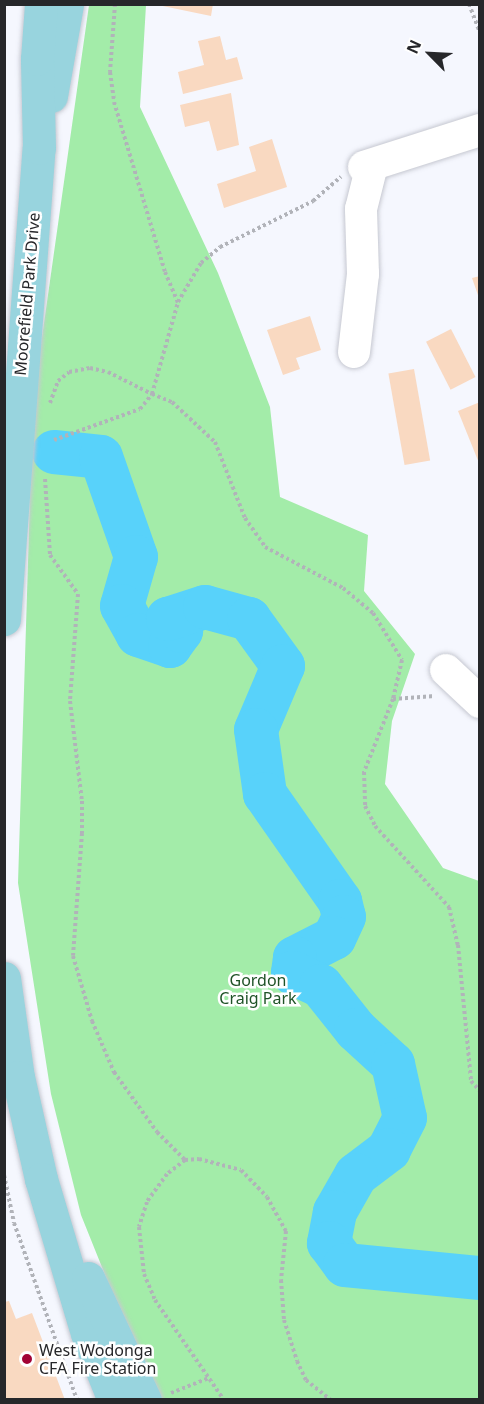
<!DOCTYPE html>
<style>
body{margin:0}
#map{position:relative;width:484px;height:1404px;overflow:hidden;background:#f5f7fe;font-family:"Noto Sans",sans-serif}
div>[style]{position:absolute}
.green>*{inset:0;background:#a3eca9}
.river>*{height:44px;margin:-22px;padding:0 22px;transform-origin:22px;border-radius:22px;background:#58d2fa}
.building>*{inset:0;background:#f9d9c1;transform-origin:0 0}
.path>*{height:4px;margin-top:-2px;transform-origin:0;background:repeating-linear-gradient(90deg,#b1b3b9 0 3px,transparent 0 6px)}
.roads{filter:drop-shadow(0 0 2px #c6c8d1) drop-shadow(0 0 2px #c6c8d1)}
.minor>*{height:32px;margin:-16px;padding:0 16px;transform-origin:16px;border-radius:16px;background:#fff}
.major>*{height:33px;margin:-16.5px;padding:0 16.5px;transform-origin:16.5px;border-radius:16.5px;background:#98d4de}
.dots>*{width:16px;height:16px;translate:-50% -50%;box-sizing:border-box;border:3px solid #fff;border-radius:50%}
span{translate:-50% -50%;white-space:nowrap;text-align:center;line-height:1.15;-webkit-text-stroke:5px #fff;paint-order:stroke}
.street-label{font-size:16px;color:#26272a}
.park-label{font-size:16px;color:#1f5327}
.poi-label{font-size:16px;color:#26272a}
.left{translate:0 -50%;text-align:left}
.frame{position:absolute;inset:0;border:6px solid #26272a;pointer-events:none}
.north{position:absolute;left:400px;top:24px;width:60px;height:60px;-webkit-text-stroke:4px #fff;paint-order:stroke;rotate:294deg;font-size:16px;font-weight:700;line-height:24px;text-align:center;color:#26272a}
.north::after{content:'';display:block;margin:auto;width:21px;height:27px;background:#26272a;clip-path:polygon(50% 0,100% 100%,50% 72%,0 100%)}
</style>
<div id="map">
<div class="green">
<i style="clip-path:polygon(89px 5px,146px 5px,140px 107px,218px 273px,270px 407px,280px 497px,368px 535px,364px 591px,415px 654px,392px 721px,385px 784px,443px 868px,479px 881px,479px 1399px,155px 1399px,81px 1215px,51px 1094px,18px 883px,33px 401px)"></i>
</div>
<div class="river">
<i style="left:54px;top:452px;width:47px;rotate:6.1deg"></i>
<i style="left:101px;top:457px;width:106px;rotate:70.7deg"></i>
<i style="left:136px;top:557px;width:51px;rotate:105.9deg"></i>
<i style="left:122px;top:606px;width:33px;rotate:61deg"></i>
<i style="left:138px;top:635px;width:34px;rotate:19deg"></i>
<i style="left:170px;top:646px;width:19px;rotate:-54deg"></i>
<i style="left:181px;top:631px;width:18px;rotate:-137deg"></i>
<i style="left:168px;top:619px;width:39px;rotate:-18deg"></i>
<i style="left:205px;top:607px;width:46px;rotate:15.3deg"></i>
<i style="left:249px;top:619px;width:58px;rotate:54.1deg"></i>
<i style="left:283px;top:666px;width:69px;rotate:112.9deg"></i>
<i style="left:256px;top:730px;width:65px;rotate:82deg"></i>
<i style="left:265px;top:794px;width:131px;rotate:55deg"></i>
<i style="left:340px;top:901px;width:16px;rotate:76deg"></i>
<i style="left:344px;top:917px;width:23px;rotate:115deg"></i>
<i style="left:334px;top:938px;width:44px;rotate:152.9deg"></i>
<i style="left:295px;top:958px;width:15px;rotate:98deg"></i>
<i style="left:293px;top:973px;width:31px;rotate:25deg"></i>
<i style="left:321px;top:986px;width:56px;rotate:51.5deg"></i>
<i style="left:356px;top:1030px;width:50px;rotate:42.6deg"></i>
<i style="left:393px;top:1064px;width:55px;rotate:77.5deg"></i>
<i style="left:405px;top:1118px;width:36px;rotate:117deg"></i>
<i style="left:389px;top:1150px;width:41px;rotate:142.9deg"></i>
<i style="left:356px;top:1175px;width:43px;rotate:119.6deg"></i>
<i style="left:335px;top:1212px;width:32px;rotate:101deg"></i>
<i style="left:329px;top:1243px;width:27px;rotate:54deg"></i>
<i style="left:345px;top:1265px;width:136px;rotate:5.5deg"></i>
</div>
<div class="building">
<i style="clip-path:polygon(153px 4px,213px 4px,211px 16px)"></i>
<i style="clip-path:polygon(220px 36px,226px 60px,237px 57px,243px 79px,183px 94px,178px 72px,204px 65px,198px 41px)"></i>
<i style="clip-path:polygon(231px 93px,239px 145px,217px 151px,209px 121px,185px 127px,180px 105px)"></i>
<i style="clip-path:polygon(272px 139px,287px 187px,224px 208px,217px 184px,256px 171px,249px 147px)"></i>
<i style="clip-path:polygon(480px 276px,480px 298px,479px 298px,472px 278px)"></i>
<i style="clip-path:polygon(310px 316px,321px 350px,296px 358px,300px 369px,283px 375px,267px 330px)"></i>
<i style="left:451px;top:329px;width:54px;height:28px;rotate:63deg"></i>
<i style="left:414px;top:369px;width:93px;height:26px;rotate:80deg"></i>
<i style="clip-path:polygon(480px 402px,480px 463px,479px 463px,458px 411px)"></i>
<i style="clip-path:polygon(9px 1301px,16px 1319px,32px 1313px,65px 1400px,4px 1400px,4px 1302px)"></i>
</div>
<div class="path">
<i style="left:115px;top:4px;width:68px;rotate:94.2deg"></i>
<i style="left:110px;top:72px;width:30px;rotate:82deg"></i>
<i style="left:114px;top:102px;width:177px;rotate:73.3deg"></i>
<i style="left:165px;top:272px;width:33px;rotate:67deg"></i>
<i style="left:469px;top:4px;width:31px;rotate:69deg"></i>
<i style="left:50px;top:403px;width:23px;rotate:-70deg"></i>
<i style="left:58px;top:381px;width:14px;rotate:-39deg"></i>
<i style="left:69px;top:372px;width:21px;rotate:-11deg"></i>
<i style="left:90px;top:368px;width:18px;rotate:13deg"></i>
<i style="left:108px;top:372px;width:49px;rotate:26.6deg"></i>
<i style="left:152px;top:394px;width:96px;rotate:-74.2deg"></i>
<i style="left:178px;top:302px;width:45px;rotate:-59.5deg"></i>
<i style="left:201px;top:263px;width:25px;rotate:-40deg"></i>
<i style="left:220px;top:247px;width:104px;rotate:-26.3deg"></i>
<i style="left:313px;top:201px;width:37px;rotate:-41deg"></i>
<i style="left:54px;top:440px;width:91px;rotate:-19.8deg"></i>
<i style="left:140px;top:409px;width:19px;rotate:-51deg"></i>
<i style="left:152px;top:394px;width:22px;rotate:22deg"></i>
<i style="left:172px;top:402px;width:59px;rotate:42.9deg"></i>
<i style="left:215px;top:442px;width:82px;rotate:68.5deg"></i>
<i style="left:245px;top:518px;width:35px;rotate:55deg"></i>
<i style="left:265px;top:547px;width:88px;rotate:27.7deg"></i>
<i style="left:343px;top:588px;width:39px;rotate:40deg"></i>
<i style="left:373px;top:613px;width:55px;rotate:58.3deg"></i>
<i style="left:402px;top:660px;width:40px;rotate:103deg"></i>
<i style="left:393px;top:699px;width:79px;rotate:111.7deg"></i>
<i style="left:364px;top:772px;width:34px;rotate:88deg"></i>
<i style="left:365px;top:806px;width:22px;rotate:63deg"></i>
<i style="left:375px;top:826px;width:110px;rotate:47.6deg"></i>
<i style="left:449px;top:907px;width:39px;rotate:77deg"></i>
<i style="left:458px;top:945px;width:137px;rotate:84.5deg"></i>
<i style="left:471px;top:1081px;width:13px;rotate:48deg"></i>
<i style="left:45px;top:479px;width:76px;rotate:86.2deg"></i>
<i style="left:50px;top:555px;width:48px;rotate:54.3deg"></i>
<i style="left:78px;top:594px;width:107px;rotate:94.3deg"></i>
<i style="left:70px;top:701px;width:101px;rotate:83.2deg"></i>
<i style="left:82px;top:801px;width:32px;rotate:90deg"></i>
<i style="left:82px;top:833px;width:123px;rotate:94.2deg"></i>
<i style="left:73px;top:956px;width:68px;rotate:73.7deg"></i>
<i style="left:92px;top:1021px;width:56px;rotate:66.7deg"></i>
<i style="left:114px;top:1072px;width:74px;rotate:54.4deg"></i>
<i style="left:157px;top:1132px;width:40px;rotate:45deg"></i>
<i style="left:185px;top:1160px;width:14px;rotate:-4deg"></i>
<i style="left:199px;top:1159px;width:43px;rotate:14.7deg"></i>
<i style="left:241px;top:1170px;width:37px;rotate:46deg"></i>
<i style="left:267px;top:1197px;width:39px;rotate:61deg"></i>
<i style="left:286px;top:1231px;width:49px;rotate:95.8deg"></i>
<i style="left:281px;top:1280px;width:40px;rotate:85.7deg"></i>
<i style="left:284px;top:1320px;width:43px;rotate:72.4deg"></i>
<i style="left:297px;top:1361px;width:21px;rotate:65deg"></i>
<i style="left:306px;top:1380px;width:32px;rotate:39deg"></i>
<i style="left:393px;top:699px;width:42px;rotate:-4.1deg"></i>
<i style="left:185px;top:1160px;width:23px;rotate:142deg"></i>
<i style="left:167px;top:1174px;width:34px;rotate:126deg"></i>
<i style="left:147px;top:1202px;width:26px;rotate:108deg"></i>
<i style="left:139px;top:1227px;width:47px;rotate:83.9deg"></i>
<i style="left:144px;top:1274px;width:28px;rotate:67deg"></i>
<i style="left:155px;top:1300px;width:121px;rotate:55.4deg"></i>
<i style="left:4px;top:1175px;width:49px;rotate:78.2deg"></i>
<i style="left:14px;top:1223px;width:188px;rotate:70.4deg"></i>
<i style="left:171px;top:1393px;width:41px;rotate:-21.5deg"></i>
</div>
<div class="roads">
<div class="minor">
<i style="left:364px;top:167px;width:122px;rotate:-17.7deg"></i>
<i style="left:354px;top:352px;width:79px;rotate:-83.4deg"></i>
<i style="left:363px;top:274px;width:65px;rotate:-91.8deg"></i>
<i style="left:361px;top:209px;width:45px;rotate:-76deg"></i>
<i style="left:446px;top:670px;width:47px;rotate:43.3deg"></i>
</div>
<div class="major">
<i style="left:51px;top:96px;width:93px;rotate:-80.1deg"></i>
<i style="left:4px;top:619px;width:472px;rotate:-85.8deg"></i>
<i style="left:39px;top:148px;width:89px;rotate:-91.3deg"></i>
<i style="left:37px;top:59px;width:55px;rotate:-85.8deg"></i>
<i style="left:4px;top:978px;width:100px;rotate:82deg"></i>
<i style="left:18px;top:1077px;width:105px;rotate:77.3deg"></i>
<i style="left:41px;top:1179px;width:161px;rotate:73.4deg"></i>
<i style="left:87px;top:1333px;width:72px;rotate:68.1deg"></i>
<i style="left:88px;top:1278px;width:135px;rotate:65deg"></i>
</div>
</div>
<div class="dots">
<i style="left:27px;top:1359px;background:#a20335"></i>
</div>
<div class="street-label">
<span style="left:27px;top:294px;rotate:-85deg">Moorefield Park Drive</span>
</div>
<div class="park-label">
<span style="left:258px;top:989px">Gordon<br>Craig Park</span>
</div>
<div class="poi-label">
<span class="left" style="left:39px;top:1359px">West Wodonga<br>CFA Fire Station</span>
</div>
<div class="frame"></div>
<div class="north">N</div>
</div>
